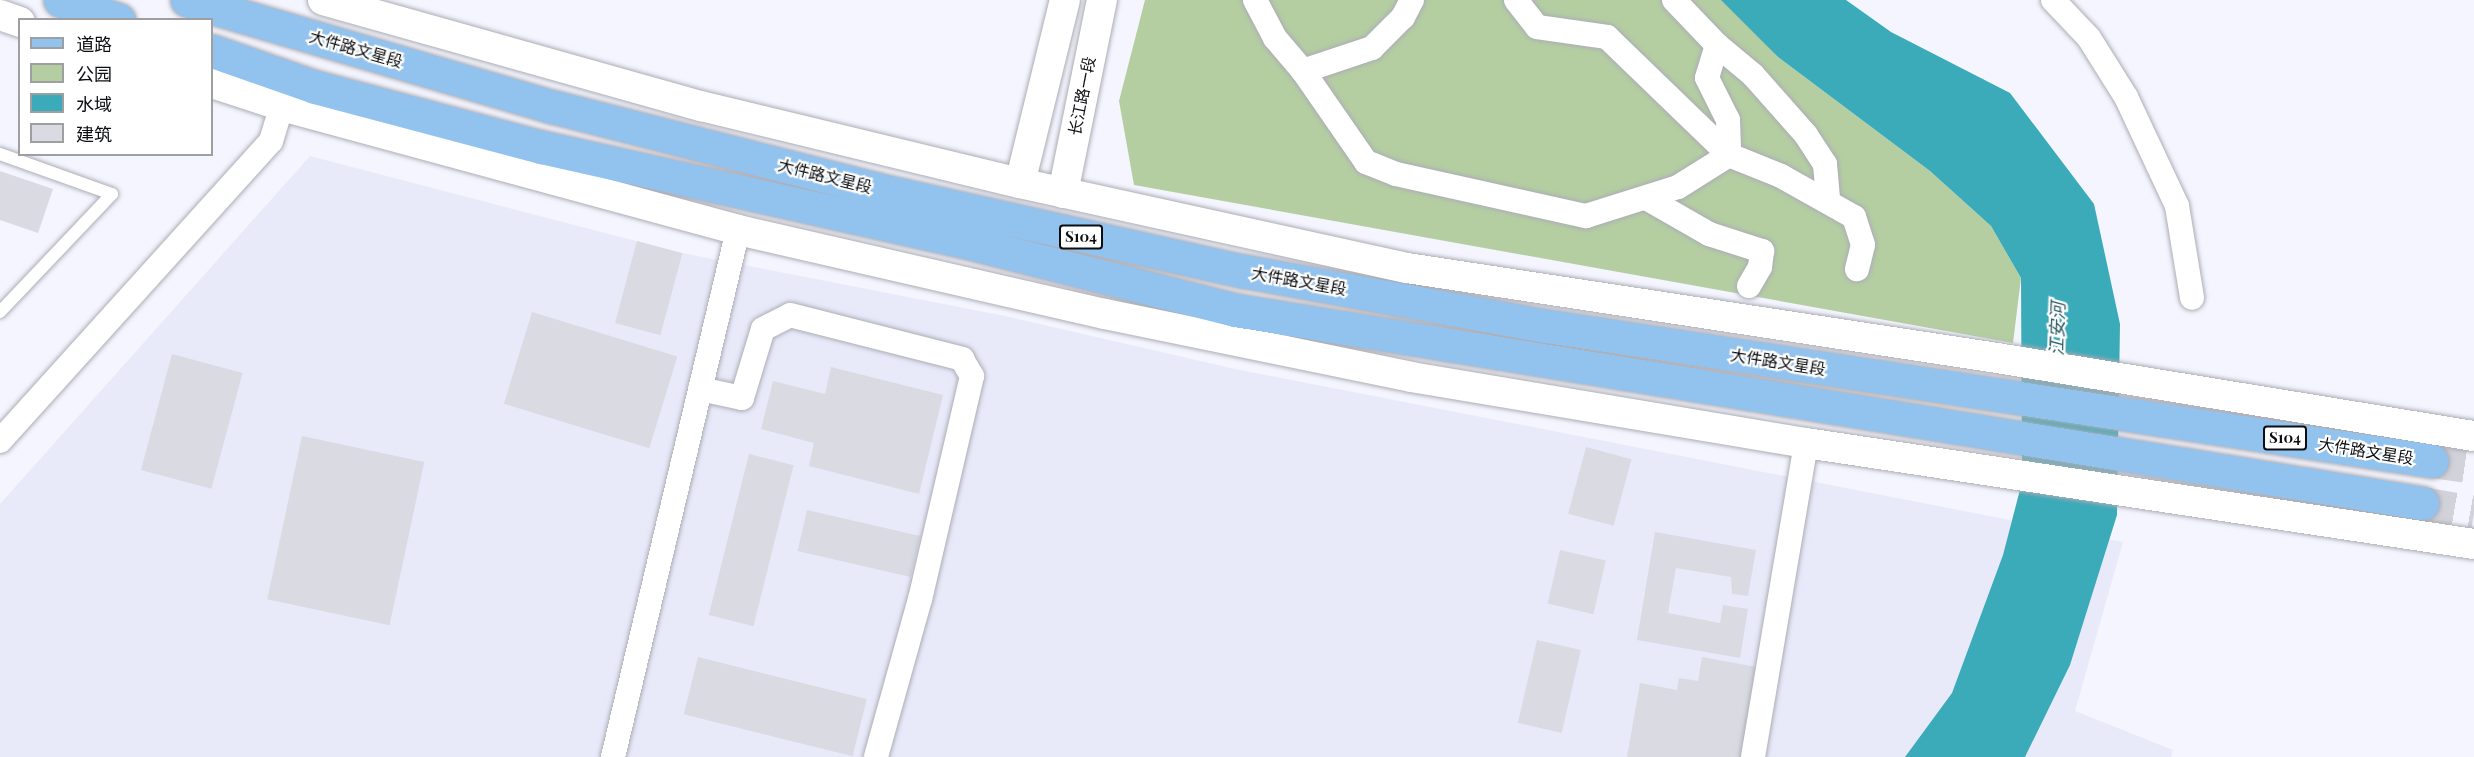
<!DOCTYPE html>
<meta charset="utf-8">
<style>
body{margin:0}
#map{position:relative;width:2474px;height:757px;overflow:hidden;background:#f4f5fe;font-family:"Playfair Display","Noto Sans SC",serif}
div>[style]{position:absolute}
.built>*{inset:0;background:#e8eafa}
.green>*{inset:0;background:#b4cea2}
.water>*{inset:0;background:#3baab9}
.building>*{inset:0;background:#d9dae2;transform-origin:0 0}
.primary-tunnel>*{height:33px;margin-top:-16.5px;transform-origin:0;background:repeating-linear-gradient(90deg,#d1d2da 0 33px,transparent 0 49px)}
.roads{filter:drop-shadow(0 0 2px #acadb5) drop-shadow(0 0 2px #acadb5)}
.service>*{height:12px;margin:-6px;padding:0 6px;transform-origin:6px;border-radius:6px;background:#fff}
.minor>*{height:24px;margin:-12px;padding:0 12px;transform-origin:12px;border-radius:12px;background:#fff}
.tertiary>*{height:30px;margin:-15px;padding:0 15px;transform-origin:15px;border-radius:15px;background:#fff}
.primary>*{height:33px;margin:-16.5px;padding:0 16.5px;transform-origin:16.5px;border-radius:16.5px;background:#92c2ee}
span{translate:-50% -50%;white-space:nowrap;text-align:center;line-height:1.15;-webkit-text-stroke:4.5px #fff;paint-order:stroke}
.shield-label span{padding:2px 4px;background:#fff;border:2px solid;border-radius:4px;-webkit-text-stroke-width:0}
.shield-label{font-size:15px;color:#0d0e11;font-weight:700}
.street-label{font-size:16px;color:#0d0e11}
.water-label{font-size:18px;color:#2d5b62;font-style:italic}
.legend{position:absolute;left:18px;top:18px;width:195px;height:138px;box-sizing:border-box;background:#fff;border:2px solid #9e9fa0;margin:0;padding:8px 10px;list-style:none;font-size:18px;color:#0d0e11}
.legend li{display:flex;align-items:center;gap:12px;height:30px}
.legend b{width:30px;border:2px solid #9e9fa0}
</style>
<div id="map">
<div class="built">
<i style="clip-path:polygon(310px 156px,682px 253px,1005px 316px,1235px 369px,2123px 542px,2075px 711px,2173px 750px,2171px 757px,0 757px,0 504px)"></i>
</div>
<div class="green">
<i style="clip-path:polygon(1145px 0,1725px 0,1778px 57px,1930px 171px,1991px 226px,2021px 278px,2013px 343px,1134px 185px,1119px 101px)"></i>
</div>
<div class="water">
<i style="clip-path:polygon(1721px 0,1846px 0,1891px 32px,2010px 93px,2094px 204px,2120px 324px,2117px 515px,2070px 665px,2025px 757px,1905px 757px,1952px 693px,2003px 555px,2022px 482px,2021px 278px,1991px 226px,1930px 171px,1778px 57px)"></i>
</div>
<div class="building">
<i style="clip-path:polygon(0 171px,53px 189px,38px 233px,0 220px)"></i>
<i style="left:637px;top:241px;width:47px;height:85px;rotate:15deg"></i>
<i style="left:532px;top:312px;width:152px;height:96px;rotate:17deg"></i>
<i style="left:172px;top:354px;width:73px;height:120px;rotate:15deg"></i>
<i style="clip-path:polygon(831px 367px,943px 395px,919px 494px,809px 466px,814px 443px,761px 429px,773px 381px,825px 394px)"></i>
<i style="left:302px;top:436px;width:125px;height:167px;rotate:12deg"></i>
<i style="left:1586px;top:447px;width:47px;height:69px;rotate:15deg"></i>
<i style="left:749px;top:454px;width:46px;height:166px;rotate:14deg"></i>
<i style="left:807px;top:510px;width:116px;height:42px;rotate:13deg"></i>
<i style="clip-path:polygon(1655px 532px,1756px 550px,1748px 596px,1732px 594px,1731px 577px,1676px 568px,1668px 613px,1720px 623px,1723px 605px,1748px 609px,1740px 658px,1637px 640px)"></i>
<i style="left:1560px;top:550px;width:47px;height:55px;rotate:13deg"></i>
<i style="left:1537px;top:640px;width:45px;height:85px;rotate:13deg"></i>
<i style="left:698px;top:657px;width:174px;height:59px;rotate:14deg"></i>
<i style="clip-path:polygon(1702px 657px,1762px 668px,1746px 757px,1627px 757px,1640px 683px,1677px 690px,1679px 678px,1698px 681px)"></i>
</div>
<div class="primary-tunnel">
<i style="left:2432px;top:461px;width:42px;rotate:8.1deg"></i>
<i style="left:2422px;top:503px;width:53px;rotate:9.8deg"></i>
</div>
<div class="roads">
<div class="service">
<i style="left:0;top:154px;width:119px;rotate:19.7deg"></i>
<i style="left:112px;top:194px;width:163px;rotate:133.5deg"></i>
</div>
<div class="minor">
<i style="left:1255px;top:0;width:43px;rotate:62.2deg"></i>
<i style="left:1275px;top:38px;width:43px;rotate:49.7deg"></i>
<i style="left:1303px;top:71px;width:111px;rotate:55.3deg"></i>
<i style="left:1366px;top:162px;width:32px;rotate:22deg"></i>
<i style="left:1396px;top:174px;width:195px;rotate:12.5deg"></i>
<i style="left:1586px;top:216px;width:96px;rotate:-17.5deg"></i>
<i style="left:1678px;top:187px;width:60px;rotate:-32.1deg"></i>
<i style="left:1729px;top:155px;width:56px;rotate:22deg"></i>
<i style="left:1781px;top:176px;width:84px;rotate:29.3deg"></i>
<i style="left:1854px;top:217px;width:29px;rotate:72deg"></i>
<i style="left:1863px;top:245px;width:25px;rotate:104deg"></i>
<i style="left:1516px;top:0;width:34px;rotate:52deg"></i>
<i style="left:1537px;top:27px;width:71px;rotate:8.1deg"></i>
<i style="left:1607px;top:37px;width:170px;rotate:44deg"></i>
<i style="left:1674px;top:0;width:62px;rotate:46.3deg"></i>
<i style="left:1717px;top:45px;width:34px;rotate:107deg"></i>
<i style="left:1707px;top:78px;width:47px;rotate:63.4deg"></i>
<i style="left:1728px;top:120px;width:35px;rotate:88deg"></i>
<i style="left:2053px;top:0;width:52px;rotate:46.5deg"></i>
<i style="left:2089px;top:38px;width:70px;rotate:57.9deg"></i>
<i style="left:2126px;top:97px;width:120px;rotate:64.9deg"></i>
<i style="left:2177px;top:206px;width:93px;rotate:80.7deg"></i>
<i style="left:1717px;top:45px;width:47px;rotate:39.8deg"></i>
<i style="left:1753px;top:75px;width:80px;rotate:48.5deg"></i>
<i style="left:1806px;top:135px;width:35px;rotate:57deg"></i>
<i style="left:1825px;top:164px;width:37px;rotate:85deg"></i>
<i style="left:1303px;top:71px;width:73px;rotate:-18.4deg"></i>
<i style="left:1372px;top:48px;width:44px;rotate:-45deg"></i>
<i style="left:1403px;top:17px;width:19px;rotate:-62deg"></i>
<i style="left:1648px;top:199px;width:70px;rotate:29.8deg"></i>
<i style="left:1709px;top:234px;width:56px;rotate:17.8deg"></i>
<i style="left:1762px;top:251px;width:16px;rotate:97deg"></i>
<i style="left:1760px;top:267px;width:22px;rotate:120deg"></i>
<i style="left:700px;top:389px;width:43px;rotate:12.1deg"></i>
<i style="left:742px;top:398px;width:72px;rotate:-73.1deg"></i>
<i style="left:763px;top:329px;width:30px;rotate:-27deg"></i>
<i style="left:790px;top:315px;width:178px;rotate:14.3deg"></i>
<i style="left:962px;top:359px;width:20px;rotate:60deg"></i>
<i style="left:972px;top:376px;width:229px;rotate:103.1deg"></i>
<i style="left:920px;top:599px;width:164px;rotate:105.6deg"></i>
<i style="left:0;top:441px;width:404px;rotate:-47.9deg"></i>
<i style="left:271px;top:141px;width:37px;rotate:-73deg"></i>
<i style="left:613px;top:757px;width:542px;rotate:-76.66deg"></i>
<i style="left:1753px;top:757px;width:318px;rotate:-80.4deg"></i>
</div>
<div class="tertiary">
<i style="left:323px;top:0;width:393px;rotate:15.7deg"></i>
<i style="left:701px;top:106px;width:328px;rotate:13.6deg"></i>
<i style="left:1020px;top:183px;width:396px;rotate:12.4deg"></i>
<i style="left:1407px;top:268px;width:597px;rotate:8.67deg"></i>
<i style="left:1997px;top:358px;width:483px;rotate:9.3deg"></i>
<i style="left:0;top:15px;width:21px;rotate:19deg"></i>
<i style="left:212px;top:83px;width:74px;rotate:18.2deg"></i>
<i style="left:282px;top:106px;width:473px;rotate:15.2deg"></i>
<i style="left:738px;top:230px;width:376px;rotate:12.9deg"></i>
<i style="left:1105px;top:314px;width:312px;rotate:11.6deg"></i>
<i style="left:1411px;top:377px;width:400px;rotate:9.5deg"></i>
<i style="left:1806px;top:443px;width:676px;rotate:8.6deg"></i>
<i style="left:1020px;top:183px;width:188px;rotate:-76.2deg"></i>
<i style="left:1063px;top:193px;width:197px;rotate:-78.6deg"></i>
</div>
<div class="primary">
<i style="left:60px;top:0;width:62px;rotate:18.7deg"></i>
<i style="left:187px;top:0;width:382px;rotate:16.3deg"></i>
<i style="left:554px;top:107px;width:331px;rotate:14.3deg"></i>
<i style="left:875px;top:189px;width:377px;rotate:12.6deg"></i>
<i style="left:1243px;top:271px;width:309px;rotate:10.3deg"></i>
<i style="left:1547px;top:326px;width:895px;rotate:8.67deg"></i>
<i style="left:212px;top:51px;width:109px;rotate:19.3deg"></i>
<i style="left:315px;top:87px;width:234px;rotate:14.9deg"></i>
<i style="left:541px;top:147px;width:448px;rotate:12.6deg"></i>
<i style="left:978px;top:245px;width:265px;rotate:14.2deg"></i>
<i style="left:1235px;top:310px;width:1203px;rotate:9.24deg"></i>
</div>
</div>
<div class="shield-label">
<span style="left:1081px;top:237px">S104</span>
<span style="left:2285px;top:438px">S104</span>
</div>
<div class="street-label">
<span style="left:356px;top:49px;rotate:16deg">大件路文星段</span>
<span style="left:1082px;top:96px;rotate:-79deg">长江路一段</span>
<span style="left:825px;top:176px;rotate:14deg">大件路文星段</span>
<span style="left:1299px;top:281px;rotate:10deg">大件路文星段</span>
<span style="left:1778px;top:362px;rotate:9deg">大件路文星段</span>
<span style="left:2366px;top:451px;rotate:9deg">大件路文星段</span>
</div>
<div class="water-label">
<span style="left:2057px;top:329px;rotate:-88deg">江安河</span>
</div>
<ul class="legend">
<li><b style="height:8px;background:#92c2ee"></b>道路</li>
<li><b style="height:16px;background:#b4cea2"></b>公园</li>
<li><b style="height:16px;background:#3baab9"></b>水域</li>
<li><b style="height:16px;background:#d9dae2"></b>建筑</li>
</ul>
</div>
